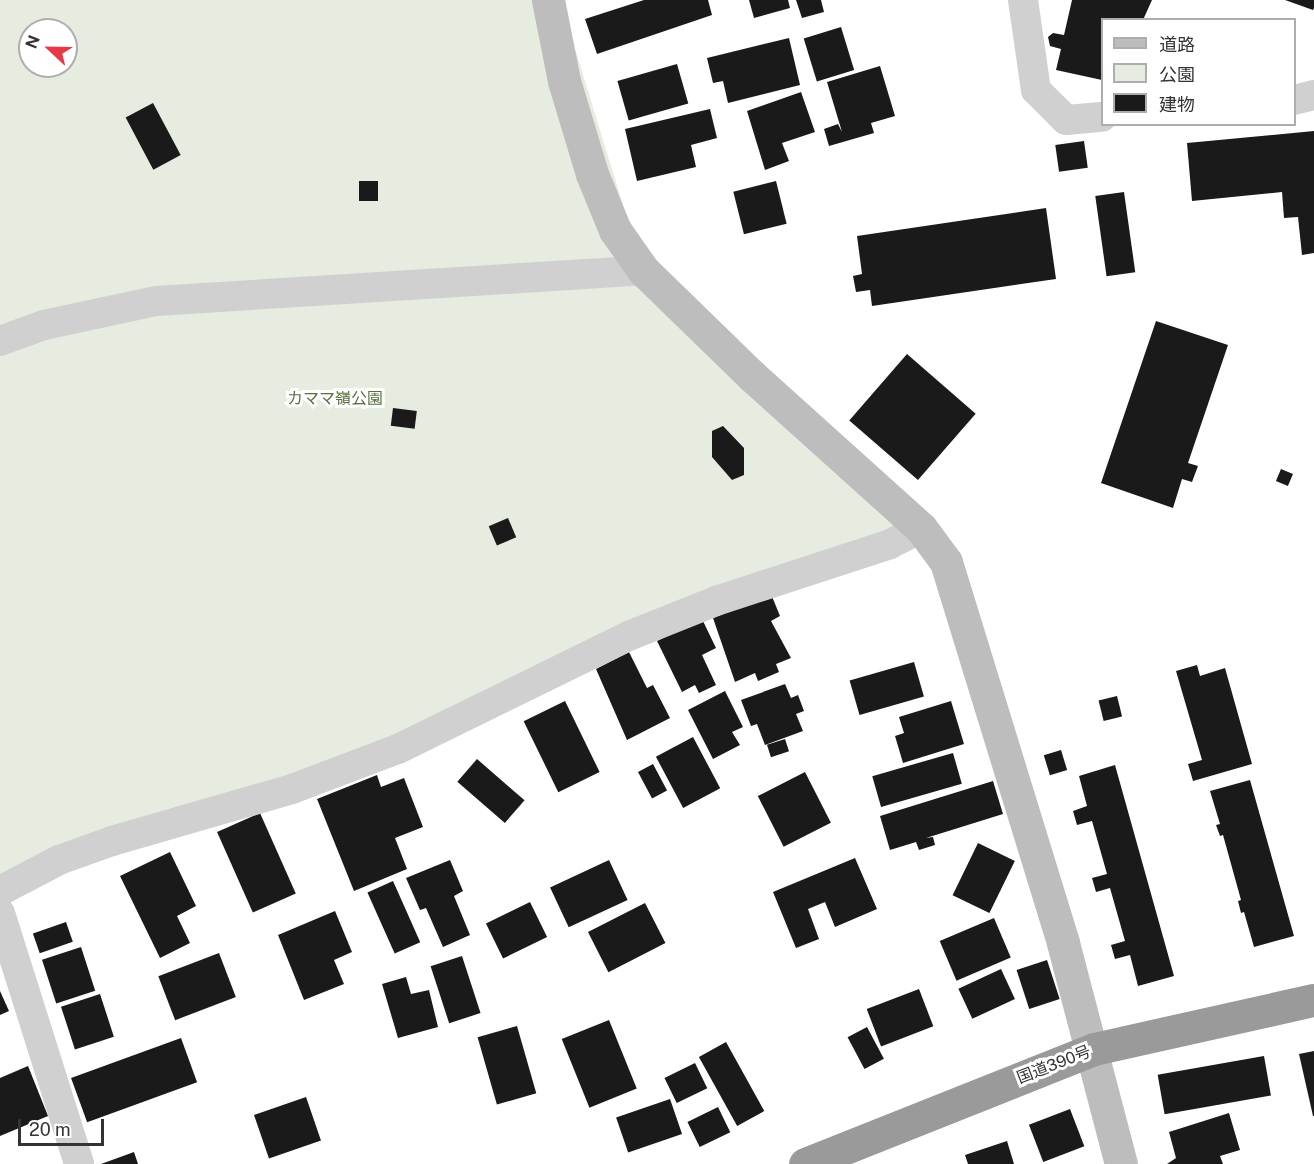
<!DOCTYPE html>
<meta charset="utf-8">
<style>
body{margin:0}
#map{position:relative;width:1314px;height:1164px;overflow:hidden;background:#fff;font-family:"Public Sans","Noto Sans JP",sans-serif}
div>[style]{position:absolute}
.green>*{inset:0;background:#e6ecdf}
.building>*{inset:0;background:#1a1a1a;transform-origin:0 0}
.street>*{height:30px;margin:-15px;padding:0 15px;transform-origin:15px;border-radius:15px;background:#d0d0d0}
.secondary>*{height:33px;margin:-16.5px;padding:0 16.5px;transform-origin:16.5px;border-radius:16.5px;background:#bdbdbd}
.highway>*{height:33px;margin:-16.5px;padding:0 16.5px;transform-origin:16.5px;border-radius:16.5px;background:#9a9a9a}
span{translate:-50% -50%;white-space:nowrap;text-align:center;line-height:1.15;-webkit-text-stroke:6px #fff;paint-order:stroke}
.park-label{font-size:16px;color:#56703f}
.street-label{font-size:16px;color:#333}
.legend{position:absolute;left:1101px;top:18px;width:195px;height:108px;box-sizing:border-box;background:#fff;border:2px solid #adadad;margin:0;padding:8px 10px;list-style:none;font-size:18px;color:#333}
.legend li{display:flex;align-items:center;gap:12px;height:30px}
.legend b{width:30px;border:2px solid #adadad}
.north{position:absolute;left:18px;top:18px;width:60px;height:60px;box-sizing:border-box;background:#fff;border:2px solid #adadad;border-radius:50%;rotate:292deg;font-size:16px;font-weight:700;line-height:24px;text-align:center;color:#333}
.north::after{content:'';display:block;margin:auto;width:21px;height:27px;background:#e63946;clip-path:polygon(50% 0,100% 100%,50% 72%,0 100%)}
.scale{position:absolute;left:18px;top:1119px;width:86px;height:27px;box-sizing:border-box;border:3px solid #333;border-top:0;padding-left:8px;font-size:18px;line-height:21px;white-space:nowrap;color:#333;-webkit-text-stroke:4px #fff;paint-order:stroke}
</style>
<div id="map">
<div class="green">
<i style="clip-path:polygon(evenodd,0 0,560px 0,643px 270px,921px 528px,261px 798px,0 892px,0 0,30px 30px,66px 30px,66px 66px,30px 66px,30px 30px)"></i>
</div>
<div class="building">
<i style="clip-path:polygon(644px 0,708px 0,712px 15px,597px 54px,585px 19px)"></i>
<i style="clip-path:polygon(749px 0,788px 0,790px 8px,754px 18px)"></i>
<i style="clip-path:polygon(796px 0,821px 0,824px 12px,802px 18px)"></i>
<i style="clip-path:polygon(1072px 0,1152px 0,1143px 20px,1102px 20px,1102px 80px,1056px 70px,1061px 49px,1050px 46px,1048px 37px,1053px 33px,1064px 35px)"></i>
<i style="clip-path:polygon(1285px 0,1314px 0,1314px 8px,1313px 10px)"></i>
<i style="left:841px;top:27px;width:45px;height:39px;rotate:73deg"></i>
<i style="clip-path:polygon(789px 38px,800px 85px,728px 103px,723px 81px,713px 83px,707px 58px)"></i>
<i style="left:677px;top:64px;width:41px;height:62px;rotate:74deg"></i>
<i style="clip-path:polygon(880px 66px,895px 116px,871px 123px,874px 133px,829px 146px,824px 129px,838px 124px,842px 132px,827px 82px)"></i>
<i style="clip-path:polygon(801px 92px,815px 132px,782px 143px,789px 161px,765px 170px,747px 111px)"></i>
<i style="left:153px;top:103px;width:59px;height:31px;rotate:62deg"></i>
<i style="clip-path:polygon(710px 109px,717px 138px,691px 145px,696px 167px,637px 181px,625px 129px)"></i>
<i style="clip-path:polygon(1314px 131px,1314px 253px,1302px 255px,1298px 217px,1284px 218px,1282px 192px,1192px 201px,1187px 143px)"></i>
<i style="left:1084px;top:141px;width:27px;height:29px;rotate:82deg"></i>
<i style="left:378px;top:181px;width:20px;height:19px;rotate:90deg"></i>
<i style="left:776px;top:181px;width:44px;height:44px;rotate:76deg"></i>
<i style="left:1124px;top:192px;width:81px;height:29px;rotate:82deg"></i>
<i style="clip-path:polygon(1046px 208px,1056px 279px,872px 306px,870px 290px,856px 292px,853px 276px,862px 274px,857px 236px)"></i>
<i style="clip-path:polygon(1156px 321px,1228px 345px,1188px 463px,1198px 466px,1192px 482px,1182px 479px,1173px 508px,1101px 483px)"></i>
<i style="left:907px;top:354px;width:91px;height:88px;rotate:41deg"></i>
<i style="left:393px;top:408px;width:24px;height:18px;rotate:7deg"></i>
<i style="clip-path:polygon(723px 426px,744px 448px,744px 475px,732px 480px,712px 457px,712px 431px)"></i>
<i style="left:1281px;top:469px;width:13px;height:13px;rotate:23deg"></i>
<i style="left:508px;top:518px;width:21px;height:21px;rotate:67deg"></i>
<i style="clip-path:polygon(771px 594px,780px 616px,771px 621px,791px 658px,776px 664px,779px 672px,758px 681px,755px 673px,735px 682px,713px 618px)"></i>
<i style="clip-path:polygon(702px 619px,716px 648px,702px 655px,716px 685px,699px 693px,695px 685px,682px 692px,657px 641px)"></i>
<i style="clip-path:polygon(629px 652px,647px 688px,653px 685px,670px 718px,627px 740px,596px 669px)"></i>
<i style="left:914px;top:662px;width:36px;height:67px;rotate:74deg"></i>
<i style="clip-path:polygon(1197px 665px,1200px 676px,1225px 668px,1252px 764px,1193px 781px,1188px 764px,1202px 760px,1176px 671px)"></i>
<i style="clip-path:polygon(785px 684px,791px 698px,798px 695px,804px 711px,796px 714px,803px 731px,765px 745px,757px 724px,751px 726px,741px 700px)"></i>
<i style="clip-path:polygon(725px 691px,743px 727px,732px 732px,740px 745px,713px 759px,688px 710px)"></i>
<i style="left:1117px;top:696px;width:21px;height:19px;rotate:76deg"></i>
<i style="left:565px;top:701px;width:79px;height:46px;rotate:64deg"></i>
<i style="clip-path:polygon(951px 701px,964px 744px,903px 763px,895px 736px,904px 733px,899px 717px)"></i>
<i style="left:693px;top:737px;width:58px;height:42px;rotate:62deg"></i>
<i style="left:785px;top:739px;width:13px;height:19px;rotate:72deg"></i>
<i style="left:1061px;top:750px;width:21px;height:18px;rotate:73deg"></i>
<i style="left:953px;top:753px;width:32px;height:84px;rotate:74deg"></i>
<i style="left:477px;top:759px;width:63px;height:30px;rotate:41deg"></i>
<i style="left:653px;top:764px;width:30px;height:17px;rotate:62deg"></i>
<i style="clip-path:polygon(1115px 765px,1174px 976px,1138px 986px,1130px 955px,1115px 959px,1111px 945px,1125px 941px,1110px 888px,1096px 892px,1092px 878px,1107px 874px,1092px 821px,1077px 825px,1073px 811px,1087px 806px,1079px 776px)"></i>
<i style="left:805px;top:772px;width:57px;height:53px;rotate:63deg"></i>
<i style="clip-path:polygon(377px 775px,381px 787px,404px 778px,423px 827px,395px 838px,407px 869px,354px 891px,317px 799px)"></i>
<i style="clip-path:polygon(1250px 780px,1294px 936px,1254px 947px,1244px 912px,1241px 913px,1238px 901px,1241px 900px,1223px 835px,1220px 836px,1216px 825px,1220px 824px,1210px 791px)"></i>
<i style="clip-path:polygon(993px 781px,1003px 814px,926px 838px,933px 837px,935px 845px,919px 850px,916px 842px,890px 850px,880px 816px)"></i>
<i style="left:260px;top:813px;width:88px;height:47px;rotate:66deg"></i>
<i style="left:978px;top:843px;width:41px;height:58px;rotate:26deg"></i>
<i style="clip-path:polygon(170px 852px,196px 906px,177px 916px,190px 943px,160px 958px,120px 876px)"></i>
<i style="clip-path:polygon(855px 858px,877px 909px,835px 927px,825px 902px,808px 909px,819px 939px,796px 948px,773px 892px)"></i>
<i style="clip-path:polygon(450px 860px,463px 891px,454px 896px,470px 935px,443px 947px,426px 908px,420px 910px,406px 878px)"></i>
<i style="left:609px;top:860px;width:44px;height:65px;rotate:65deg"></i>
<i style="left:393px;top:881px;width:67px;height:28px;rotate:66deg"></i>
<i style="left:530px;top:902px;width:39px;height:49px;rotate:64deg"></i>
<i style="left:645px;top:903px;width:45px;height:64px;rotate:63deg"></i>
<i style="clip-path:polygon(335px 911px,352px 952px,334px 960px,344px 984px,304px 1000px,278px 935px)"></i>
<i style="left:994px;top:918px;width:43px;height:59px;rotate:67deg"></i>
<i style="left:66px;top:922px;width:21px;height:35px;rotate:71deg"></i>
<i style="left:81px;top:947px;width:46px;height:41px;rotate:72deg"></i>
<i style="left:219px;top:953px;width:47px;height:65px;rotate:69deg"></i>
<i style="left:462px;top:956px;width:60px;height:33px;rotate:72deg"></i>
<i style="left:1047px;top:960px;width:41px;height:32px;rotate:72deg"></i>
<i style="left:1001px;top:969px;width:33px;height:47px;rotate:65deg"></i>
<i style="clip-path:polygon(406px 977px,411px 994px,429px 990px,438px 1027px,398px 1038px,382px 984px)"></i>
<i style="left:919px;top:989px;width:40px;height:56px;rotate:69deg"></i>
<i style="clip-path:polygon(0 991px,9px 1011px,0 1015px)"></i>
<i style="left:100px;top:994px;width:45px;height:41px;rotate:72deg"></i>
<i style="left:609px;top:1020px;width:74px;height:51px;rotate:68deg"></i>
<i style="left:517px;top:1026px;width:70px;height:41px;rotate:74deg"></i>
<i style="left:867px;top:1027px;width:36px;height:22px;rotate:62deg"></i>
<i style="left:181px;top:1038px;width:47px;height:117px;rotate:70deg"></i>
<i style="left:726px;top:1042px;width:79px;height:31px;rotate:61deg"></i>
<i style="clip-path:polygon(1314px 1051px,1314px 1116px,1313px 1116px,1299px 1054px)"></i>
<i style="left:1264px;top:1056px;width:40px;height:108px;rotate:80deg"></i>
<i style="left:695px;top:1063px;width:28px;height:34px;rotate:64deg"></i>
<i style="clip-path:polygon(28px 1066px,48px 1116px,0 1136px,0 1078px)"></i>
<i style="left:306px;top:1097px;width:46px;height:55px;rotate:71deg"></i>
<i style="left:670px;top:1099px;width:37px;height:57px;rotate:71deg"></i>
<i style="left:718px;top:1107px;width:28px;height:34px;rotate:64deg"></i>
<i style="left:1070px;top:1109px;width:40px;height:44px;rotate:69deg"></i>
<i style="clip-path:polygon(1229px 1113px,1240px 1150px,1220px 1156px,1223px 1164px,1167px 1164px,1176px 1158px,1169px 1132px)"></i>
<i style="clip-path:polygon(1007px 1141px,1014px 1164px,968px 1164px,965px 1155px)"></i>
<i style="clip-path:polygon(134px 1152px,138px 1164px,101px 1164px)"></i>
</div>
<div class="street">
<i style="left:1023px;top:0;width:91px;rotate:81.8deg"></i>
<i style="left:1036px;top:90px;width:42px;rotate:45deg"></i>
<i style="left:1066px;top:120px;width:36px;rotate:-5deg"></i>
<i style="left:1294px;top:100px;width:21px;rotate:-14deg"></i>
<i style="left:0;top:341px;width:47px;rotate:-20deg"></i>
<i style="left:44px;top:325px;width:115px;rotate:-12.1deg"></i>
<i style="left:156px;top:301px;width:488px;rotate:-3.6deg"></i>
<i style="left:0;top:891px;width:67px;rotate:-27.7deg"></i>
<i style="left:59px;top:860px;width:56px;rotate:-19.7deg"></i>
<i style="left:112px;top:841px;width:187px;rotate:-16.1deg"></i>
<i style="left:292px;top:789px;width:113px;rotate:-20.7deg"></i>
<i style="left:398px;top:749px;width:259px;rotate:-26.1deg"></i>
<i style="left:631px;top:635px;width:92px;rotate:-21.8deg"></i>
<i style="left:716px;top:601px;width:183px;rotate:-18.1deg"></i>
<i style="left:890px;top:544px;width:35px;rotate:-27deg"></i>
<i style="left:0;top:913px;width:263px;rotate:72.5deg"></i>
</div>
<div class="secondary">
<i style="left:548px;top:0;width:83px;rotate:78.8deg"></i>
<i style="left:564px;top:81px;width:97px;rotate:73.2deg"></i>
<i style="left:592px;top:174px;width:61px;rotate:67.7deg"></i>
<i style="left:615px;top:230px;width:49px;rotate:55deg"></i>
<i style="left:643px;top:270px;width:152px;rotate:44.2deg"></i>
<i style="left:752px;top:376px;width:227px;rotate:42deg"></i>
<i style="left:921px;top:528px;width:42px;rotate:53.7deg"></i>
<i style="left:946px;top:562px;width:399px;rotate:72.9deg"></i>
<i style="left:1063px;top:943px;width:228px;rotate:75.3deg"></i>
</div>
<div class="highway">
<i style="left:805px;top:1164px;width:311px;rotate:-21.7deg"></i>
<i style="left:1094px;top:1049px;width:225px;rotate:-12.6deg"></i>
</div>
<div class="park-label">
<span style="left:335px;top:399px">カママ嶺公園</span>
</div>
<div class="street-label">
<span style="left:1054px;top:1065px;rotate:-21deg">国道390号</span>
</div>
<ul class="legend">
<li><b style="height:8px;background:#bdbdbd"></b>道路</li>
<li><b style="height:16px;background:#e6ecdf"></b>公園</li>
<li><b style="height:16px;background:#1a1a1a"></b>建物</li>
</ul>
<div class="north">N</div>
<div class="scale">20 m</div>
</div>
